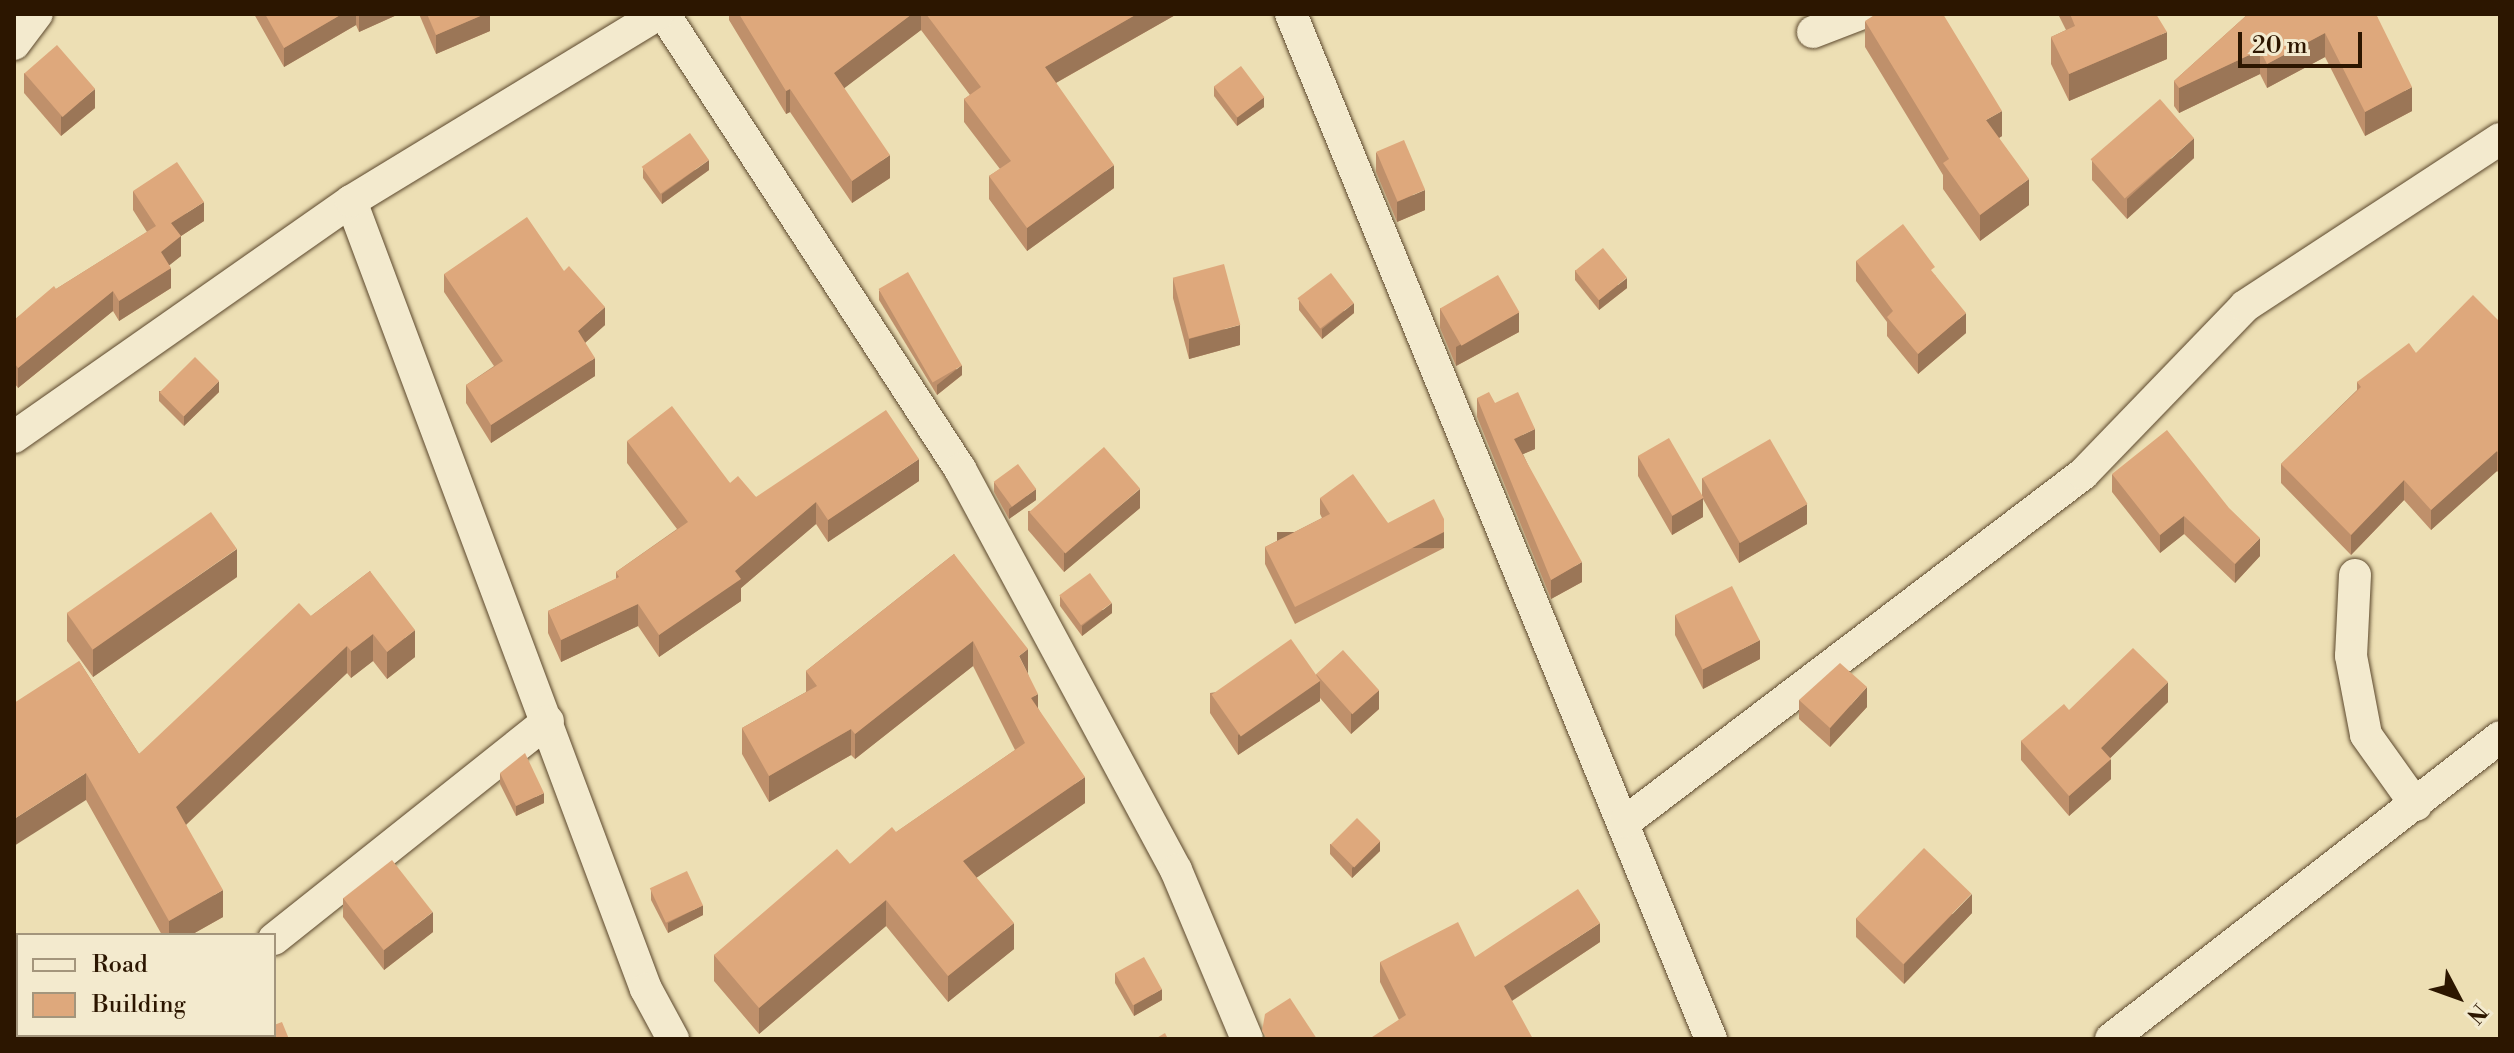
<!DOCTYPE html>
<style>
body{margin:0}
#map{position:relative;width:2514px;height:1053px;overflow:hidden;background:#eddfb4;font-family:"Libre Bodoni",serif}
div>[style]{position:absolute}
.roads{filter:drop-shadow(0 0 2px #5c482d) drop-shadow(0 0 2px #5c482d)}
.street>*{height:32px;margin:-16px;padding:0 16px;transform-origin:16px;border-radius:16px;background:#f3eace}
.wall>*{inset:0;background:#bf906b}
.shaded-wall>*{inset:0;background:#9b7657;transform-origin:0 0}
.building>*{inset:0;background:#dea87c;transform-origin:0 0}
span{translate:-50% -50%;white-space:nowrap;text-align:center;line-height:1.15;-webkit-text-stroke:7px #f3eace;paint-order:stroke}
.frame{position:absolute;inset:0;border:16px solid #2c1600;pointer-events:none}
.legend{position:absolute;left:16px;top:933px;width:260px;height:104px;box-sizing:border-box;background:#f3eace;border:2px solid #a3957c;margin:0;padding:10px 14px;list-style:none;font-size:24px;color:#2c1600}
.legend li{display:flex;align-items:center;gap:16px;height:40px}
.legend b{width:40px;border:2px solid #a3957c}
.north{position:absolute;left:2418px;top:957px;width:80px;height:80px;-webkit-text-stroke:6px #f3eace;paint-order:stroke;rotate:131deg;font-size:22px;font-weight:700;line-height:32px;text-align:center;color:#2c1600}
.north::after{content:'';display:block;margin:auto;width:28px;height:36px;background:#2c1600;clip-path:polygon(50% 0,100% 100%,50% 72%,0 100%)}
.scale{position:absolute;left:2238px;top:32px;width:124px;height:36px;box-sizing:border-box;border:4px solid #2c1600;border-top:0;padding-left:10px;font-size:24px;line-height:28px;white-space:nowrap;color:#2c1600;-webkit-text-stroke:6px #f3eace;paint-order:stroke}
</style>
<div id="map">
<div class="roads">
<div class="street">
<i style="left:664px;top:14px;width:543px;rotate:56.95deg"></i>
<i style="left:960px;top:469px;width:455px;rotate:61.7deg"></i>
<i style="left:1176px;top:870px;width:183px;rotate:67.2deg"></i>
<i style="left:1291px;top:14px;width:1108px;rotate:67.72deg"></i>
<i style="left:1813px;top:32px;width:50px;rotate:-21deg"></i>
<i style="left:14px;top:44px;width:38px;rotate:-53deg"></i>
<i style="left:351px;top:201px;width:841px;rotate:69.48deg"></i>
<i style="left:646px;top:989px;width:57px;rotate:61.6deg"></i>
<i style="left:14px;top:437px;width:411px;rotate:-35deg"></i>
<i style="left:351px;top:201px;width:359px;rotate:-31.3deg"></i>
<i style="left:2355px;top:575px;width:81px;rotate:92.8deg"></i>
<i style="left:2351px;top:656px;width:80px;rotate:79.2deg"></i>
<i style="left:2366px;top:735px;width:86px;rotate:54.5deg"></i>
<i style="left:1625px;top:822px;width:575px;rotate:-37.23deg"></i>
<i style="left:2083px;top:474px;width:233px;rotate:-46deg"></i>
<i style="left:2245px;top:306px;width:305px;rotate:-33.2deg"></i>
<i style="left:274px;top:939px;width:350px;rotate:-38.5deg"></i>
<i style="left:218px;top:1035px;width:4px;rotate:63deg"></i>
<i style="left:150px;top:1039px;width:6px;rotate:-45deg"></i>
<i style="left:2111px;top:1039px;width:492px;rotate:-37.8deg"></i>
</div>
</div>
<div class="wall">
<i style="clip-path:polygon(254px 14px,399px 14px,359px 32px,356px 25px,284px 67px)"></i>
<i style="clip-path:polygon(419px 14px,490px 14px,490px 31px,436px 54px)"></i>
<i style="clip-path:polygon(729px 14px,1177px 14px,1056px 83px,1114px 188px,1027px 251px,989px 199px,989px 176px,1000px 169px,964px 122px,964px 99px,970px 95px,921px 30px,844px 88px,890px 178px,852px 203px,790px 112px,786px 114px,729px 20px)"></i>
<i style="clip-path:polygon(2058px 14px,2156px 14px,2167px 59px,2069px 101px,2051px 64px,2051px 37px,2066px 30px)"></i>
<i style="clip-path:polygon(2248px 14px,2376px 14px,2412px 111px,2365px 136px,2325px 57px,2267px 88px,2260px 74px,2179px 113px,2174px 106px,2174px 81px)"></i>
<i style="clip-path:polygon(1865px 21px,2002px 136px,1999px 138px,2029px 205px,1980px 241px,1943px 189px,1943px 175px,1865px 47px)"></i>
<i style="clip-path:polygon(24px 73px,95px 108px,61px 136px,24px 93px)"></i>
<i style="clip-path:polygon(1214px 86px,1264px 107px,1237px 126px,1214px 96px)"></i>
<i style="clip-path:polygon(1376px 152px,1425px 210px,1397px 222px,1376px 172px)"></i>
<i style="clip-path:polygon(2194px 158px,2127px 219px,2092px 180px,2092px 161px)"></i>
<i style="clip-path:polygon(643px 168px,709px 170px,662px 204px,643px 178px)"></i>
<i style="clip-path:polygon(133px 191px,204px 221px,181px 236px,181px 256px,169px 265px,171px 288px,119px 321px,113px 311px,18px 388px,15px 384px,14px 385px,14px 320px,56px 289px,147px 232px,133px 210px)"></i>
<i style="clip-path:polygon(1856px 261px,1935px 275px,1966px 333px,1918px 374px,1887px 336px,1887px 322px,1856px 281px)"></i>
<i style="clip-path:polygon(1575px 270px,1627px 288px,1599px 310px,1575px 280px)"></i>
<i style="clip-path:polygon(564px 271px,605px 325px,585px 343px,595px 376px,491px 443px,466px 403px,466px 385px,494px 366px,444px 292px,444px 274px)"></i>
<i style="clip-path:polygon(1173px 278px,1240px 345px,1189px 359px,1173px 298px)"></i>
<i style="clip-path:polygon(879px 290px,962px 375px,937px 395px,879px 300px)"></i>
<i style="clip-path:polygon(1299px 300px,1354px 313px,1322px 339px,1299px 310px)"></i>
<i style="clip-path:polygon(1440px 308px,1519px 332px,1456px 366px,1440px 328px)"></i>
<i style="clip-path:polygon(2500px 322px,2500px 474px,2497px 471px,2431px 530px,2404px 500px,2351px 555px,2281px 483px,2281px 464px,2357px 390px,2357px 382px,2416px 353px)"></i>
<i style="clip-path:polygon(159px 391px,219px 392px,184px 426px,159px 401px)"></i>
<i style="clip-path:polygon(1477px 398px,1495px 403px,1535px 449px,1523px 454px,1582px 582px,1551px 599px,1477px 417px)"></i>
<i style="clip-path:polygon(627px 441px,730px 483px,756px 497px,919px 481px,828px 542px,816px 524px,741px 588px,741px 601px,659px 657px,638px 626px,561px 662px,548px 633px,548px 611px,616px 579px,616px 572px,677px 529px,627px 463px)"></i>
<i style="clip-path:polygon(1638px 456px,1702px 496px,1702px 478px,1807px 524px,1739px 563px,1703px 499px,1703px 517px,1672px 535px,1638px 476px)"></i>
<i style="clip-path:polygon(2112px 474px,2260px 556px,2235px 583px,2184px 534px,2160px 553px,2112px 492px)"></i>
<i style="clip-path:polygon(994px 482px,1036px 500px,1009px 519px,994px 492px)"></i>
<i style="clip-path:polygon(1320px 498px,1388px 523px,1444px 548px,1295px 624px,1265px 564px,1265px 547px,1322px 518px,1320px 514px)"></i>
<i style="clip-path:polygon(1140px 508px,1064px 572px,1028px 530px,1028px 511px)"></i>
<i style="clip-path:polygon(954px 554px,1028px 674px,1038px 708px,1085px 803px,976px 878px,1014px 949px,948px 1002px,886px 926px,759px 1034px,714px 981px,714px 955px,850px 864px,1015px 750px,973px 666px,855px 759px,851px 755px,769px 802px,742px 754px,742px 728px,806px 692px,806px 671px)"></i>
<i style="clip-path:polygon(370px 571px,415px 657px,387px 679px,373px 661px,351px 678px,347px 673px,186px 825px,223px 917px,191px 935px,162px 935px,86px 800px,79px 661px,139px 754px,311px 616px)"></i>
<i style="clip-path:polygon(237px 577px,93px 677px,67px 641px,67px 613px)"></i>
<i style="clip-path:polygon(1060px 596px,1112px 613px,1082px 636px,1060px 606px)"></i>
<i style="clip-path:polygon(1675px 615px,1760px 659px,1703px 689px,1675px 635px)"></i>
<i style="clip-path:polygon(1316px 674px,1379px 709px,1351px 734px,1320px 698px,1320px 701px,1238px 755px,1210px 713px,1210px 693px,1316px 676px)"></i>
<i style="clip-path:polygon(1799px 700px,1867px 707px,1830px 747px,1799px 719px)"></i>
<i style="clip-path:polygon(2168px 702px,2110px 758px,2111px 779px,2069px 816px,2021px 760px,2021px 741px,2069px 710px)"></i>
<i style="clip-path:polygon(500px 773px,544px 803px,516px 816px,500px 784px)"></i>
<i style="clip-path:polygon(1330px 844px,1380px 851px,1352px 878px,1330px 854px)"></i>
<i style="clip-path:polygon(651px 890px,703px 915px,668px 933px,651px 900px)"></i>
<i style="clip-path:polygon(343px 898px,433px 932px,384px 970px,343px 917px)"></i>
<i style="clip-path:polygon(1972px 913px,1904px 984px,1856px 937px,1856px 918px)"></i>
<i style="clip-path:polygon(1600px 942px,1512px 1001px,1399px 1020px,1380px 982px,1380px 962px,1475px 957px)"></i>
<i style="clip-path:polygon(1115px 973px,1162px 1000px,1134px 1016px,1115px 983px)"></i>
</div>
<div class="shaded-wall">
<i style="clip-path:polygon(342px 14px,356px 14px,356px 25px,284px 67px,284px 48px)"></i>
<i style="clip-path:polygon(359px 14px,399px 14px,359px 32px)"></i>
<i style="clip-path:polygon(485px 14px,490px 14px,490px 31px,436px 54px,436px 35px)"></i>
<i style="clip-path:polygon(912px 14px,921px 14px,921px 30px,834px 96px,834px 73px)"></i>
<i style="clip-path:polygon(1137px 14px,1177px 14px,1045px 89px,1045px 67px)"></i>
<i style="clip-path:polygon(2167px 32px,2167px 59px,2069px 101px,2069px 74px)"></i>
<i style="clip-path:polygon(2325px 33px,2325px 57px,2267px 88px,2267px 64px)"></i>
<i style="clip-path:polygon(2260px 50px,2260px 74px,2179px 113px,2179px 88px)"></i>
<i style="clip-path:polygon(2412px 87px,2412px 111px,2365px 136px,2365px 112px)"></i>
<i style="clip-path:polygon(95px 89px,95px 108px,61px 136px,61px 117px)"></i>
<i style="clip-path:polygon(790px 89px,790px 112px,786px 114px,786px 91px)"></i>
<i style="clip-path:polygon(1264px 97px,1264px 107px,1237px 126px,1237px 116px)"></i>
<i style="clip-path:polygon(2002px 111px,2002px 136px,1986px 146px,1986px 120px)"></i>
<i style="clip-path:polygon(2194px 138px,2194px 158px,2127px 219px,2127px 199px)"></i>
<i style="clip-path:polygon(890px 155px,890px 178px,852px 203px,852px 181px)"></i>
<i style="clip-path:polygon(709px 160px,709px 170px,662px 204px,662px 194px)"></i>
<i style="clip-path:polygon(1114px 165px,1114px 188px,1027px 251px,1027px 228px)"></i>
<i style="clip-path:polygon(2029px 179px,2029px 205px,1980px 241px,1980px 215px)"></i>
<i style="clip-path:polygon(1425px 190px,1425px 210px,1397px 222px,1397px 202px)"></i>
<i style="clip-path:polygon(204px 202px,204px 221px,181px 236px,181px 256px,161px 272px,161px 252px,171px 223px)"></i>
<i style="clip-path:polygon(171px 268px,171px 288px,119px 321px,119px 301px)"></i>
<i style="clip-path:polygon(1627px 278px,1627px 288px,1599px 310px,1599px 300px)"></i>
<i style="clip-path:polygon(113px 291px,113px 311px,18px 388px,18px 368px)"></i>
<i style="clip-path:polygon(1354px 303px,1354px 313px,1322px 339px,1322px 329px)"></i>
<i style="clip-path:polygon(605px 307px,605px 325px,578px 349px,578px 331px)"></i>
<i style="clip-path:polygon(1519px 312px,1519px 332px,1456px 366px,1456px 347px)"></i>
<i style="clip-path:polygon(1966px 313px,1966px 333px,1918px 374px,1918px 354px)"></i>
<i style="clip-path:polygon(1240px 325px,1240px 345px,1189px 359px,1189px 339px)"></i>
<i style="clip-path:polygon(595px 358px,595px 376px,491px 443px,491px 425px)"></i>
<i style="left:15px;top:364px;width:20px;height:1px;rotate:90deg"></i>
<i style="clip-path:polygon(962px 365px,962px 375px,937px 395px,937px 385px)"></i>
<i style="clip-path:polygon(219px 381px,219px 392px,184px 426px,184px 416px)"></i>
<i style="clip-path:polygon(1535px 429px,1535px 449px,1514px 458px,1514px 439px)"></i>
<i style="clip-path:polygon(2497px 451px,2497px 471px,2431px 530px,2431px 510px)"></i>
<i style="clip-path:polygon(919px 459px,919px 481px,828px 542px,828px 520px)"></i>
<i style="clip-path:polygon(2404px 480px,2404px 500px,2351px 555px,2351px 535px)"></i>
<i style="clip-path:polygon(1036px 489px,1036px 500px,1009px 519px,1009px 509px)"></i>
<i style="clip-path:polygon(1140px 489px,1140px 508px,1064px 572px,1064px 553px)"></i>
<i style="clip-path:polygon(1703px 498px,1703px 517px,1672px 535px,1672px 516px)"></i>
<i style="clip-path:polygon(816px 502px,816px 524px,741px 588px,741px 601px,659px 657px,659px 635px)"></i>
<i style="clip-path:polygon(1807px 504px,1807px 524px,1739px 563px,1739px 543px)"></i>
<i style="clip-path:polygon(2184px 516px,2184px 534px,2160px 553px,2160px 535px)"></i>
<i style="left:1444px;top:532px;width:16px;height:167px;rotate:90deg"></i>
<i style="clip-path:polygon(2260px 538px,2260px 556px,2235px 583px,2235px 564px)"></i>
<i style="clip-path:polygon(237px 549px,237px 577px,93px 677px,93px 649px)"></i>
<i style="clip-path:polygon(1582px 562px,1582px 582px,1551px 599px,1551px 580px)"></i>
<i style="clip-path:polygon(1112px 603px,1112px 613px,1082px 636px,1082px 626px)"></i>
<i style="clip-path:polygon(638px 604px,638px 626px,561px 662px,561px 640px)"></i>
<i style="clip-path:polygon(415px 630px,415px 657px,387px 679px,387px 652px)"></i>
<i style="clip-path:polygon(373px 634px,373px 661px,351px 678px,351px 651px)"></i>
<i style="clip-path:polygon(1760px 640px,1760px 659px,1703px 689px,1703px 669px)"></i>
<i style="clip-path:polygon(973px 641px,973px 666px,855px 759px,855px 734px)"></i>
<i style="clip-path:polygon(347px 646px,347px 673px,176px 834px,176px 807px)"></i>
<i style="clip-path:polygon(1028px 649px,1028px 674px,1019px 656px)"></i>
<i style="clip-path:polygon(1320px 681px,1320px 701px,1238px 755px,1238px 735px)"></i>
<i style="clip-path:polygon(2168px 682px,2168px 702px,2101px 767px,2101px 748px)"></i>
<i style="clip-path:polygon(1867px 687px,1867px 707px,1830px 747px,1830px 728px)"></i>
<i style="clip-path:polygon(1379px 690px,1379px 709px,1351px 734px,1351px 714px)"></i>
<i style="clip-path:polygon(1038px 694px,1038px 720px,1031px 698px)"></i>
<i style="clip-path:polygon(851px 729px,851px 755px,769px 802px,769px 776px)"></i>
<i style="clip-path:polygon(2111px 759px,2111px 779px,2069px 816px,2069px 796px)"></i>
<i style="clip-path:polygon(86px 773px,86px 800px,14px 846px,14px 819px)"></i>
<i style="clip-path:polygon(1085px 777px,1085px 803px,963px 887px,963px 861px)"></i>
<i style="clip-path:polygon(544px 793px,544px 803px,516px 816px,516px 806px)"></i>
<i style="clip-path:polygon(1380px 841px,1380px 851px,1352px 878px,1352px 868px)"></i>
<i style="clip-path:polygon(223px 890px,223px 917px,191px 935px,169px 935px,169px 921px)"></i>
<i style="clip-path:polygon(1972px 894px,1972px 913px,1904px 984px,1904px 964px)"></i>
<i style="clip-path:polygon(886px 900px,886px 926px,759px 1034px,759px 1008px)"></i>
<i style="clip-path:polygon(703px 905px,703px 915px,668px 933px,668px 923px)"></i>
<i style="clip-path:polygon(433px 912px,433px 932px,384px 970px,384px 950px)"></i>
<i style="clip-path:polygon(1014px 923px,1014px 949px,948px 1002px,948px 976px)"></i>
<i style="clip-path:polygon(1600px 923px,1600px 942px,1504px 1006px,1504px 986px)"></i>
<i style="clip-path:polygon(1162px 989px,1162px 1000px,1134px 1016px,1134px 1005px)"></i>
</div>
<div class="building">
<i style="clip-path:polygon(265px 14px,342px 14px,284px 48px)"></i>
<i style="clip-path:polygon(427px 14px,485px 14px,436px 35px)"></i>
<i style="clip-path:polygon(739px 14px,912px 14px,834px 73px,890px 155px,852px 181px,790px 89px,786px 91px)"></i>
<i style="clip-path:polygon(926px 14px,1137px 14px,1045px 67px,1114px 165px,1027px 228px,989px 176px,1011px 161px,964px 99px,981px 87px)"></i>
<i style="clip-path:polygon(1876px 14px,1943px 14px,2002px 111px,1986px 120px,2029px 179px,1980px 215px,1943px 163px,1949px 159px,1865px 21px)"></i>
<i style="clip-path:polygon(2070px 14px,2156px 14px,2167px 32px,2069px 74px,2051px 37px,2075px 26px)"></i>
<i style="clip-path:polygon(2248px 14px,2376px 14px,2412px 87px,2365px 112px,2325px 33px,2267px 64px,2260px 50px,2179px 88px,2174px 81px)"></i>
<i style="left:57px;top:45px;width:58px;height:43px;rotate:49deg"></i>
<i style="left:1241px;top:66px;width:39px;height:34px;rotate:53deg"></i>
<i style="left:2160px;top:99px;width:52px;height:92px;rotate:49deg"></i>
<i style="left:690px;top:133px;width:33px;height:59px;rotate:55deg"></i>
<i style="left:1404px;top:140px;width:54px;height:30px;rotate:67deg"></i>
<i style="clip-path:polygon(177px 162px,204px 202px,171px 223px,181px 236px,161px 252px,171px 268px,119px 301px,113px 291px,18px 368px,15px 364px,14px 365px,14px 320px,54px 286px,56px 289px,156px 226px,133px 191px)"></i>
<i style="clip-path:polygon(527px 217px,564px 271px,569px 266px,605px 307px,578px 331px,595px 358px,491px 425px,466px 385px,503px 361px,444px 274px)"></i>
<i style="clip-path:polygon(1903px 224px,1935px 267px,1931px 270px,1966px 313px,1918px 354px,1887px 317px,1893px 311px,1856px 261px)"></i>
<i style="left:1603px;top:248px;width:38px;height:36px;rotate:51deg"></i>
<i style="left:1224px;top:264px;width:63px;height:53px;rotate:75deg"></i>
<i style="left:908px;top:272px;width:108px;height:34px;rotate:60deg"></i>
<i style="left:1331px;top:273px;width:38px;height:42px;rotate:53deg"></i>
<i style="left:1498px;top:275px;width:43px;height:67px;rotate:60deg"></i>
<i style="clip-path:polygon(2473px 295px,2500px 322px,2500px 455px,2497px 451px,2431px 510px,2404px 480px,2351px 535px,2281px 464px,2361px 387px,2357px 382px,2409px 343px,2416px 353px)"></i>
<i style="left:195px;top:357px;width:34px;height:50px;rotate:45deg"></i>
<i style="clip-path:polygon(1489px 392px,1495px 403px,1518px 392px,1535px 429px,1514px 439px,1582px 562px,1551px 580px,1477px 398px)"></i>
<i style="clip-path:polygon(672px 406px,730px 483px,738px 476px,756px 497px,886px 410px,919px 459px,828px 520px,816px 502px,735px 571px,741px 579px,659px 635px,638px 604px,561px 640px,548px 611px,619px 577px,616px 572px,688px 522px,627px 441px)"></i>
<i style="clip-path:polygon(2167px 430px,2229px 508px,2260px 538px,2235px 564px,2184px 516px,2160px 535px,2112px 474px)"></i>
<i style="left:1669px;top:438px;width:69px;height:36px;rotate:60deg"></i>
<i style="left:1770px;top:439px;width:75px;height:78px;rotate:60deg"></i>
<i style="left:1104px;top:447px;width:55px;height:99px;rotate:49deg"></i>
<i style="left:1018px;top:464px;width:31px;height:30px;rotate:54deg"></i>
<i style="clip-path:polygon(1353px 474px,1388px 523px,1434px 499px,1444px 519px,1444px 532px,1295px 607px,1265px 547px,1330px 514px,1320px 498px)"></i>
<i style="left:211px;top:512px;width:45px;height:176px;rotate:55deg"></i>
<i style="clip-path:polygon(954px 554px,1028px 649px,1019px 656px,1038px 694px,1031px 698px,1085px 777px,963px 861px,1014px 923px,948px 976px,886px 900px,759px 1008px,714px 955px,837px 849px,850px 864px,892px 827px,896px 832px,1025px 743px,973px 641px,855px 734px,851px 729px,769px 776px,742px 728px,817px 686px,806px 671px)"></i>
<i style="clip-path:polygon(370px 571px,415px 630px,387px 652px,373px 634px,351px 651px,347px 646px,176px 807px,223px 890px,169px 921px,86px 773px,14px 819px,14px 703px,79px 661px,139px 754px,299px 603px,311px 616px)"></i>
<i style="left:1090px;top:573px;width:37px;height:38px;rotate:54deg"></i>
<i style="left:1732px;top:586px;width:61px;height:64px;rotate:63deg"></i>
<i style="left:1291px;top:639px;width:51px;height:97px;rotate:55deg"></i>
<i style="clip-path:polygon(2133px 648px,2168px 682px,2101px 748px,2111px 759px,2069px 796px,2021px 741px,2064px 704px,2069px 710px)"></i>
<i style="left:1343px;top:650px;width:54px;height:36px;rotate:48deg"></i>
<i style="clip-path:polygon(1840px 663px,1867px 687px,1830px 728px,1799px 700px)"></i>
<i style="clip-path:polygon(525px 753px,544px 793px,516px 806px,500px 773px)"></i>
<i style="left:1357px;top:818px;width:33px;height:37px;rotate:45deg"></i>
<i style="left:1924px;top:848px;width:66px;height:98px;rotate:44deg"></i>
<i style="left:392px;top:860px;width:66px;height:62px;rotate:52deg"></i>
<i style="left:687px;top:871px;width:38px;height:41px;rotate:65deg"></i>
<i style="clip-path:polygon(1578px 889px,1600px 923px,1504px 986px,1533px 1039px,1369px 1039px,1406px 1015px,1380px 962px,1458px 922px,1475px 957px)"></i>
<i style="left:1144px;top:957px;width:37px;height:33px;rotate:61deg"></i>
<i style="clip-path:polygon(1290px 998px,1317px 1039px,1267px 1039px,1262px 1031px,1265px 1014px)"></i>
<i style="clip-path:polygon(282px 1022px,289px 1039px,243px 1039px,242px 1037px,247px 1035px,274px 1035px,274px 1025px)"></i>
<i style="clip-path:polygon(1165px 1033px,1168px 1039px,1155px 1039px)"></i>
</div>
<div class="frame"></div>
<ul class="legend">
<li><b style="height:10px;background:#f3eace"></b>Road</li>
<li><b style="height:22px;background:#dea87c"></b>Building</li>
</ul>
<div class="north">N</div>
<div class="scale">20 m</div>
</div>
